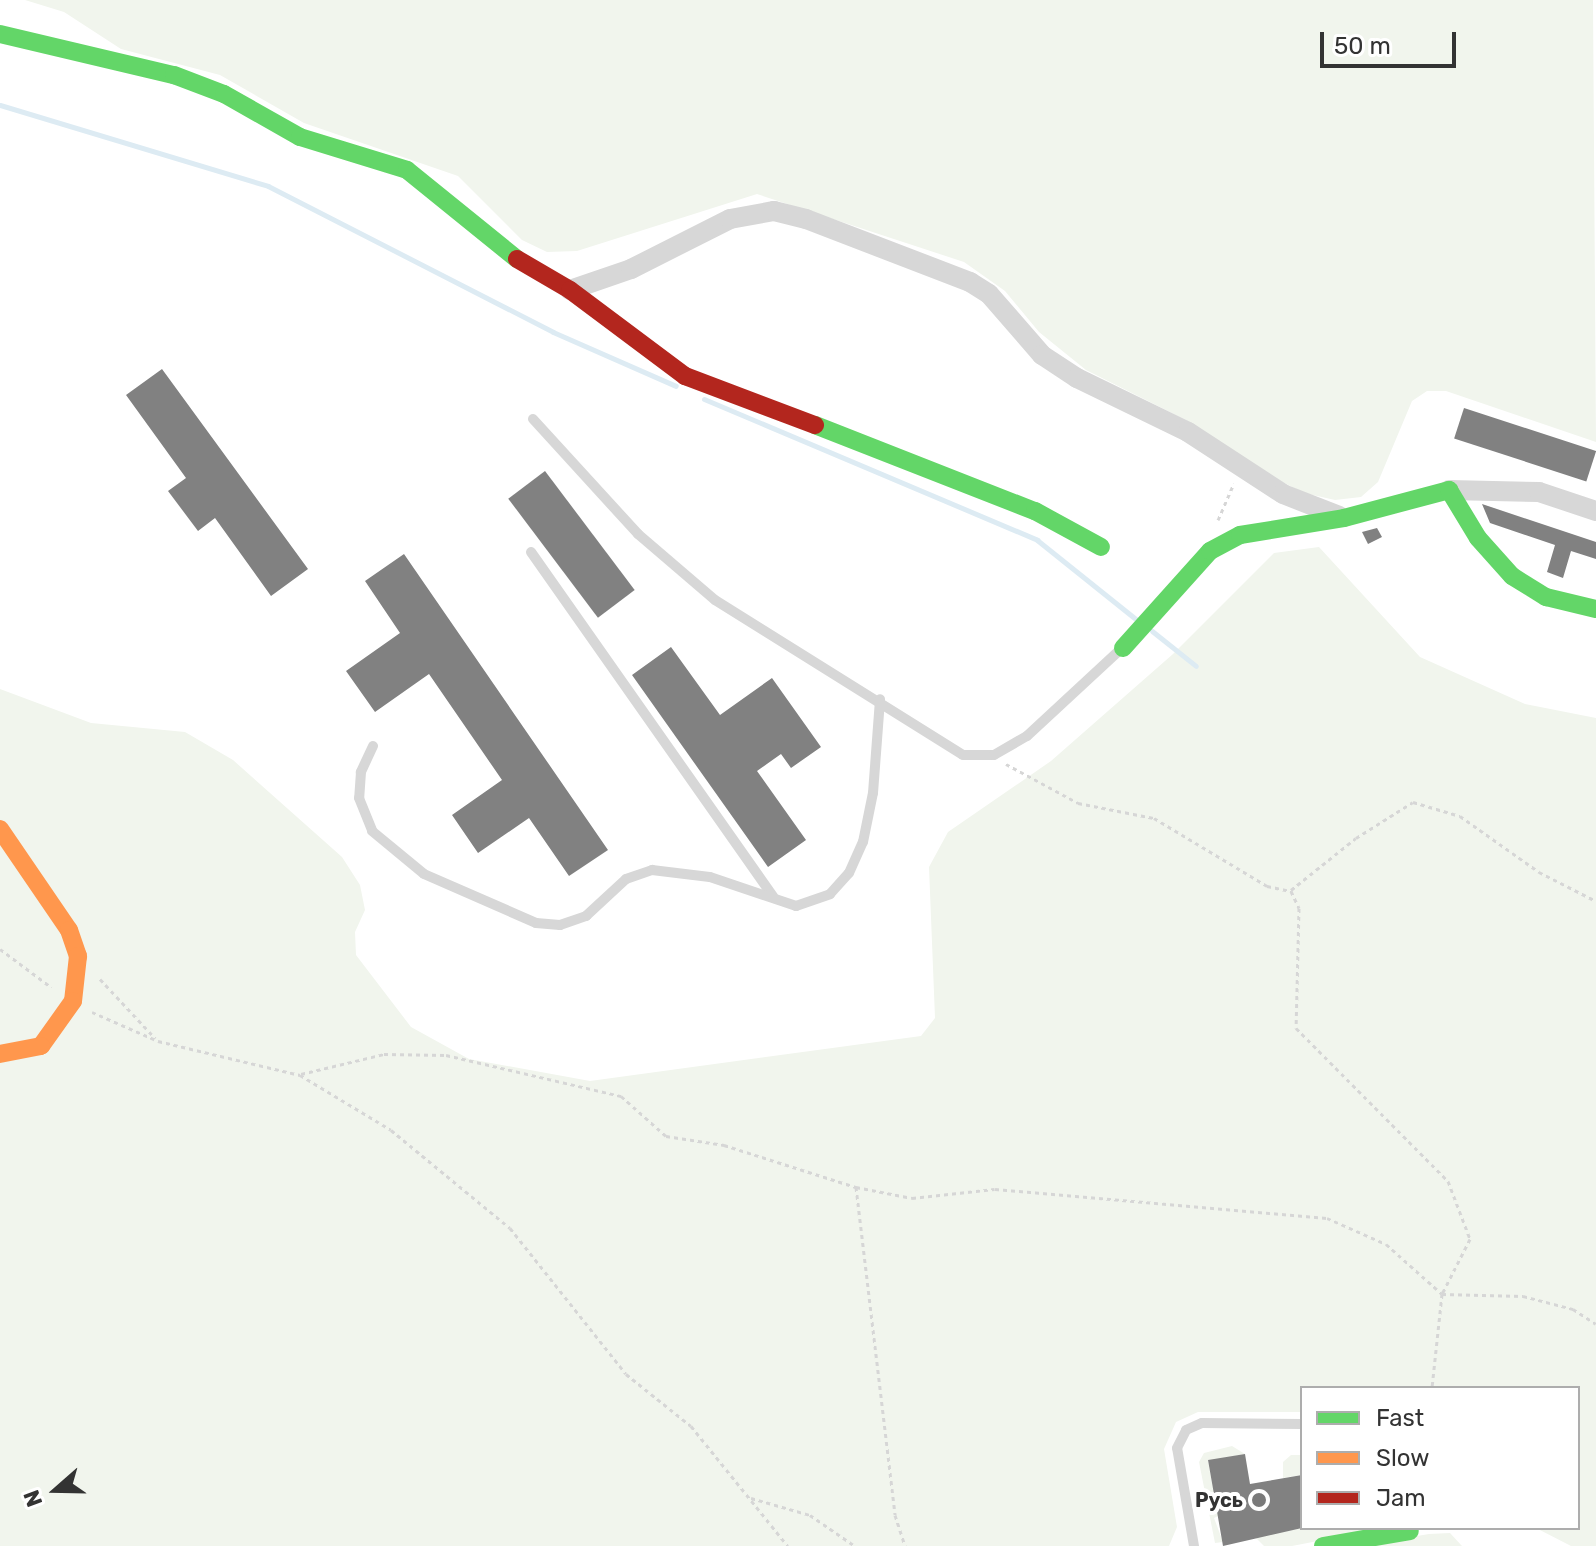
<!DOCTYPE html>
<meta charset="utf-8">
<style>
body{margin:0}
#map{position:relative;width:1596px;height:1546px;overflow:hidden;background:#fff;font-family:Rubik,sans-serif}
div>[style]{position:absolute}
.green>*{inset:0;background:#f1f5ed}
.stream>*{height:5px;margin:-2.5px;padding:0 2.5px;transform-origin:2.5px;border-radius:2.5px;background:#ddebf3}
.building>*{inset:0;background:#818181;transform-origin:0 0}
.path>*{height:3px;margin-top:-1.5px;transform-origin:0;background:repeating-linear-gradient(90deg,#d6d6d6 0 4px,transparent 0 8px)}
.lane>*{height:10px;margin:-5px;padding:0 5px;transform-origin:5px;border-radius:5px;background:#d7d7d7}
.street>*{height:20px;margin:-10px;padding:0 10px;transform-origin:10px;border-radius:10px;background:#d7d7d7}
.fast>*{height:18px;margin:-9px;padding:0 9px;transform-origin:9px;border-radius:9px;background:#63d668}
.slow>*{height:18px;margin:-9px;padding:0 9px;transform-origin:9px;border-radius:9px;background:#ff974d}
.jam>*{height:18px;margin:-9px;padding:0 9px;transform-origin:9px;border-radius:9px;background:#b3261e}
.dots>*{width:22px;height:22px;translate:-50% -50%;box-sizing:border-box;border:4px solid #fff;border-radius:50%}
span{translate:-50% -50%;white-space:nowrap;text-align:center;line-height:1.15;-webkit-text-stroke:8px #fff;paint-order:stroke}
.poi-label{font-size:20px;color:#333;font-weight:700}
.right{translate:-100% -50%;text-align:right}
.legend{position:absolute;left:1300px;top:1386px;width:280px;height:144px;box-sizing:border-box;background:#fff;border:2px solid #adadad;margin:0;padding:10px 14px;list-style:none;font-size:24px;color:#333}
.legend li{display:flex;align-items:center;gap:16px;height:40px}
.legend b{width:40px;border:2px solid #adadad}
.north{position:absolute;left:16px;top:1450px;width:80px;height:80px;-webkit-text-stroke:6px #fff;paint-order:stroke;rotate:250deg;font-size:22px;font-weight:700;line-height:32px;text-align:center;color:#333}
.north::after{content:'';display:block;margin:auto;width:28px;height:36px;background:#333;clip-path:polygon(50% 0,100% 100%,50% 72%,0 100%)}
.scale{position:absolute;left:1320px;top:32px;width:136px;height:36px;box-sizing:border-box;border:4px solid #333;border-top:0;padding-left:10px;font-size:24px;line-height:28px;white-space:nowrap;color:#333;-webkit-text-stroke:6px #fff;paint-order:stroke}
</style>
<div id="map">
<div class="green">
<i style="clip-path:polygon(25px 0,1593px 0,1596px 442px,1446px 391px,1427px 391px,1412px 401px,1378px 482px,1361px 497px,1335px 500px,1304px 493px,1245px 463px,1186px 420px,1086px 370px,1039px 332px,1005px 291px,964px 262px,757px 194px,577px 251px,547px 252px,522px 240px,458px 176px,304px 123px,220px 75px,121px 49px,64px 12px)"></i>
<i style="clip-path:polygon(1319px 547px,1420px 657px,1525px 704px,1596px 718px,1596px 1546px,1571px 1546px,1536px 1528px,1578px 1528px,1578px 1388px,1302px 1388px,1302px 1412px,1198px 1412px,1176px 1422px,1164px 1449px,1177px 1527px,1169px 1546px,0 1546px,0 689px,91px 723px,185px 732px,233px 760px,342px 857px,360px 885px,365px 910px,355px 932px,356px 955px,411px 1027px,469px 1059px,590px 1081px,921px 1036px,935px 1018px,929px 867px,948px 832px,1051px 761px,1173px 654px,1274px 553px)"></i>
<i style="clip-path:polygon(1232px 1446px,1245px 1454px,1208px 1461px,1218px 1516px,1214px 1518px,1223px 1542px,1215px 1543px,1199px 1462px,1204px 1453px)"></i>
<i style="clip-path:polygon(1291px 1455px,1302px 1455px,1302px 1475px,1283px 1478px,1283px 1462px)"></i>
<i style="clip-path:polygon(1303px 1528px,1385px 1528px,1292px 1546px,1264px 1546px,1255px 1537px)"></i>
<i style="clip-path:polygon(1450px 1533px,1462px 1546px,1357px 1546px,1429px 1534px)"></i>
</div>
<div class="stream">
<i style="left:0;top:105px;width:280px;rotate:16.8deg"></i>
<i style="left:268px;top:186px;width:320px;rotate:27.1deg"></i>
<i style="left:553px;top:332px;width:134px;rotate:23.7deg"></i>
<i style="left:704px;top:399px;width:362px;rotate:22.9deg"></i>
<i style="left:1037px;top:540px;width:128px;rotate:38.7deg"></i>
<i style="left:1152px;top:631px;width:56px;rotate:38.5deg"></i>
</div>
<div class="building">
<i style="clip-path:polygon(162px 369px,308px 569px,271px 596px,215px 518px,198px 531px,168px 491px,186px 478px,126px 395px)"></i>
<i style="left:1464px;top:408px;width:139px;height:32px;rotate:18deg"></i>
<i style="left:545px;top:471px;width:149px;height:46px;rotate:53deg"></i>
<i style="clip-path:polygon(1482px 504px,1596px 542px,1596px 559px,1571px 551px,1563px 578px,1547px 572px,1555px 545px,1490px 523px)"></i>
<i style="clip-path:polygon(1377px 528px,1382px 537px,1368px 544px,1362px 532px)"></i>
<i style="clip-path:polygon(404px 554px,608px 850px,569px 876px,529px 818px,478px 853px,452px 815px,502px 780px,429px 674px,375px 712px,346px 671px,400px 633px,365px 581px)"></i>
<i style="clip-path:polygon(671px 647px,720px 715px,772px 678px,821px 747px,791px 768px,781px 754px,757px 771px,806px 840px,768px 867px,632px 675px)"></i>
<i style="clip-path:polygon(1245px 1454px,1250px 1484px,1302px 1475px,1302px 1528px,1223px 1546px,1208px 1460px)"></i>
</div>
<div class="path">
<i style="left:1218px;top:520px;width:40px;rotate:-66.6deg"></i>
<i style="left:1006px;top:764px;width:82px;rotate:28.4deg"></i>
<i style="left:1078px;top:803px;width:77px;rotate:11.2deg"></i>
<i style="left:1154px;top:818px;width:132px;rotate:31deg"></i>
<i style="left:1267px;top:886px;width:25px;rotate:12deg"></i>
<i style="left:1291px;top:890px;width:83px;rotate:-38.7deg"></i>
<i style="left:1356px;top:838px;width:67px;rotate:-32.3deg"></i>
<i style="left:1413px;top:802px;width:49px;rotate:16.6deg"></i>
<i style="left:1460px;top:816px;width:97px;rotate:35.3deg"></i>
<i style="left:1539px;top:872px;width:64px;rotate:27deg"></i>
<i style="left:1291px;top:891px;width:19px;rotate:65deg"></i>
<i style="left:1299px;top:908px;width:120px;rotate:91.4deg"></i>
<i style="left:1296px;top:1028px;width:216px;rotate:45.2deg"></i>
<i style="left:1448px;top:1181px;width:62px;rotate:69.2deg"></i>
<i style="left:1470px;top:1239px;width:62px;rotate:117deg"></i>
<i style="left:1442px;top:1294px;width:95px;rotate:96.1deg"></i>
<i style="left:0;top:949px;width:64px;rotate:36.7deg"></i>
<i style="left:100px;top:979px;width:81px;rotate:47deg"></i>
<i style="left:92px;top:1012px;width:72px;rotate:23.7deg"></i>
<i style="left:158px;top:1041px;width:146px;rotate:13.5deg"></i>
<i style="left:300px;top:1075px;width:106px;rotate:31.1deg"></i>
<i style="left:391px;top:1130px;width:154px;rotate:39.5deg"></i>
<i style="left:510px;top:1228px;width:186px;rotate:51.5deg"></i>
<i style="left:626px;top:1374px;width:83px;rotate:38.7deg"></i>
<i style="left:691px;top:1426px;width:154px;rotate:51.1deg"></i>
<i style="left:301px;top:1074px;width:85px;rotate:-13.5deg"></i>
<i style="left:384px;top:1054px;width:62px;rotate:0.9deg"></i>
<i style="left:446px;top:1055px;width:180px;rotate:13.2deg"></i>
<i style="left:621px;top:1096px;width:60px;rotate:41.6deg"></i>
<i style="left:666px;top:1136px;width:59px;rotate:8.8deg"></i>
<i style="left:724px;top:1145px;width:139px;rotate:17.7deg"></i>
<i style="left:856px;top:1187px;width:330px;rotate:83.2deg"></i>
<i style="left:895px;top:1515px;width:33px;rotate:72deg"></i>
<i style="left:856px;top:1187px;width:57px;rotate:11.1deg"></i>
<i style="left:912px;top:1198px;width:83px;rotate:-6.2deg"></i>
<i style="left:995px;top:1189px;width:333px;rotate:5deg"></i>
<i style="left:1327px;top:1218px;width:64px;rotate:23.8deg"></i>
<i style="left:1386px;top:1244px;width:75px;rotate:41.8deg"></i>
<i style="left:1442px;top:1294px;width:81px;rotate:1.4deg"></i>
<i style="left:1523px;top:1296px;width:52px;rotate:14.6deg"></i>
<i style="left:1573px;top:1309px;width:27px;rotate:33deg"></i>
<i style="left:751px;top:1498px;width:61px;rotate:16.1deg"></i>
<i style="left:810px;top:1515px;width:55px;rotate:34.6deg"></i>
</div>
<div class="lane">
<i style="left:533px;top:419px;width:156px;rotate:47.6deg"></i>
<i style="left:638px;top:534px;width:101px;rotate:40.6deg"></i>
<i style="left:715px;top:600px;width:292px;rotate:32deg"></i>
<i style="left:963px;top:755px;width:31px"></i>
<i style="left:994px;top:755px;width:38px;rotate:-30deg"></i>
<i style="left:1027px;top:736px;width:128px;rotate:-42.8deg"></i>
<i style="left:531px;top:552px;width:421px;rotate:54.9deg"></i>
<i style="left:373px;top:746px;width:29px;rotate:115deg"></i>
<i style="left:361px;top:772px;width:26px;rotate:94deg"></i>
<i style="left:359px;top:798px;width:35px;rotate:68deg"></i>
<i style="left:372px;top:831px;width:67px;rotate:39.6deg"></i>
<i style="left:424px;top:874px;width:122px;rotate:23.6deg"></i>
<i style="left:536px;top:923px;width:24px;rotate:5deg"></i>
<i style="left:560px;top:925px;width:28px;rotate:-19deg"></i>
<i style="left:586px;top:916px;width:54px;rotate:-42.8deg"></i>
<i style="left:626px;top:879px;width:28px;rotate:-19deg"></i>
<i style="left:652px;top:870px;width:58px;rotate:6.9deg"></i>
<i style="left:710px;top:877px;width:91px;rotate:18.6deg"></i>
<i style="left:796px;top:906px;width:36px;rotate:-19deg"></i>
<i style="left:830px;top:894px;width:28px;rotate:-48deg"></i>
<i style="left:849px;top:873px;width:34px;rotate:-66deg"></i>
<i style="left:863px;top:842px;width:50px;rotate:-78.5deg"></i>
<i style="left:873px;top:793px;width:94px;rotate:-85.7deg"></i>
<i style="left:1194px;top:1546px;width:99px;rotate:-99.8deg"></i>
<i style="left:1177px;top:1448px;width:20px;rotate:-63deg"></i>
<i style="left:1186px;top:1430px;width:17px;rotate:-24deg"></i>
<i style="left:1202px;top:1423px;width:100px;rotate:0.6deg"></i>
</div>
<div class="street">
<i style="left:570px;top:290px;width:65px;rotate:-19deg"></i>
<i style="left:631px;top:269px;width:111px;rotate:-26.8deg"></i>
<i style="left:730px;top:219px;width:45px;rotate:-10.3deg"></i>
<i style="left:774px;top:211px;width:33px;rotate:14deg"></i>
<i style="left:806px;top:219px;width:176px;rotate:21deg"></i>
<i style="left:970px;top:282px;width:22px;rotate:32deg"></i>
<i style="left:989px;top:294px;width:81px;rotate:49deg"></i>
<i style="left:1042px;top:355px;width:42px;rotate:33.3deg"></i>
<i style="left:1077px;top:378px;width:123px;rotate:25.9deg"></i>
<i style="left:1188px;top:432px;width:113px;rotate:33.1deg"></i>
<i style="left:1283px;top:494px;width:60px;rotate:21.4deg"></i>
<i style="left:1449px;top:490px;width:90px;rotate:1.3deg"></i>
<i style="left:1539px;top:492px;width:60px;rotate:18.4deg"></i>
</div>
<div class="fast">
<i style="left:0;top:34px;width:179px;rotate:13.3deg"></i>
<i style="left:174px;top:75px;width:53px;rotate:20.8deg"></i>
<i style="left:224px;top:94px;width:87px;rotate:29.5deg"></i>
<i style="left:300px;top:137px;width:112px;rotate:17.1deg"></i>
<i style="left:407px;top:170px;width:141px;rotate:39deg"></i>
<i style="left:815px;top:425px;width:236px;rotate:21.4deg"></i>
<i style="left:1035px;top:511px;width:75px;rotate:28.6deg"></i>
<i style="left:1123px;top:648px;width:130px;rotate:-48.1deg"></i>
<i style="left:1210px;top:551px;width:34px;rotate:-28deg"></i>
<i style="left:1240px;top:535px;width:105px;rotate:-9.3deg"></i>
<i style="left:1344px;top:518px;width:109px;rotate:-14.9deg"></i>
<i style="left:1449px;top:490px;width:56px;rotate:58.9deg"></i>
<i style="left:1478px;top:538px;width:51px;rotate:48.2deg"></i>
<i style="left:1512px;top:576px;width:40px;rotate:32deg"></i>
<i style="left:1546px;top:597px;width:51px;rotate:13.5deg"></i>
<i style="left:1323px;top:1546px;width:88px;rotate:-9.8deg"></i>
</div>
<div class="slow">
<i style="left:0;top:829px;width:122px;rotate:55.7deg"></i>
<i style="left:69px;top:930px;width:28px;rotate:71deg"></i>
<i style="left:78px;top:956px;width:45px;rotate:96.3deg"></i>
<i style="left:73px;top:1001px;width:55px;rotate:125.4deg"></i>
<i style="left:41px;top:1046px;width:42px;rotate:169deg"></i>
</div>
<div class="jam">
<i style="left:517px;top:259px;width:61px;rotate:30.3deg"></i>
<i style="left:570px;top:290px;width:144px;rotate:36.8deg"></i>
<i style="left:685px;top:376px;width:139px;rotate:20.7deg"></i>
</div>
<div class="dots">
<i style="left:1259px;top:1500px;background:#7a7a7a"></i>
</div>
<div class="poi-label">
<span class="right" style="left:1243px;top:1500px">Русь</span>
</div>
<ul class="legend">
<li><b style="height:10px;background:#63d668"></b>Fast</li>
<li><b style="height:10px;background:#ff974d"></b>Slow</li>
<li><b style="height:10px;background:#b3261e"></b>Jam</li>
</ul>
<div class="north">N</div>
<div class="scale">50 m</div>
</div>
